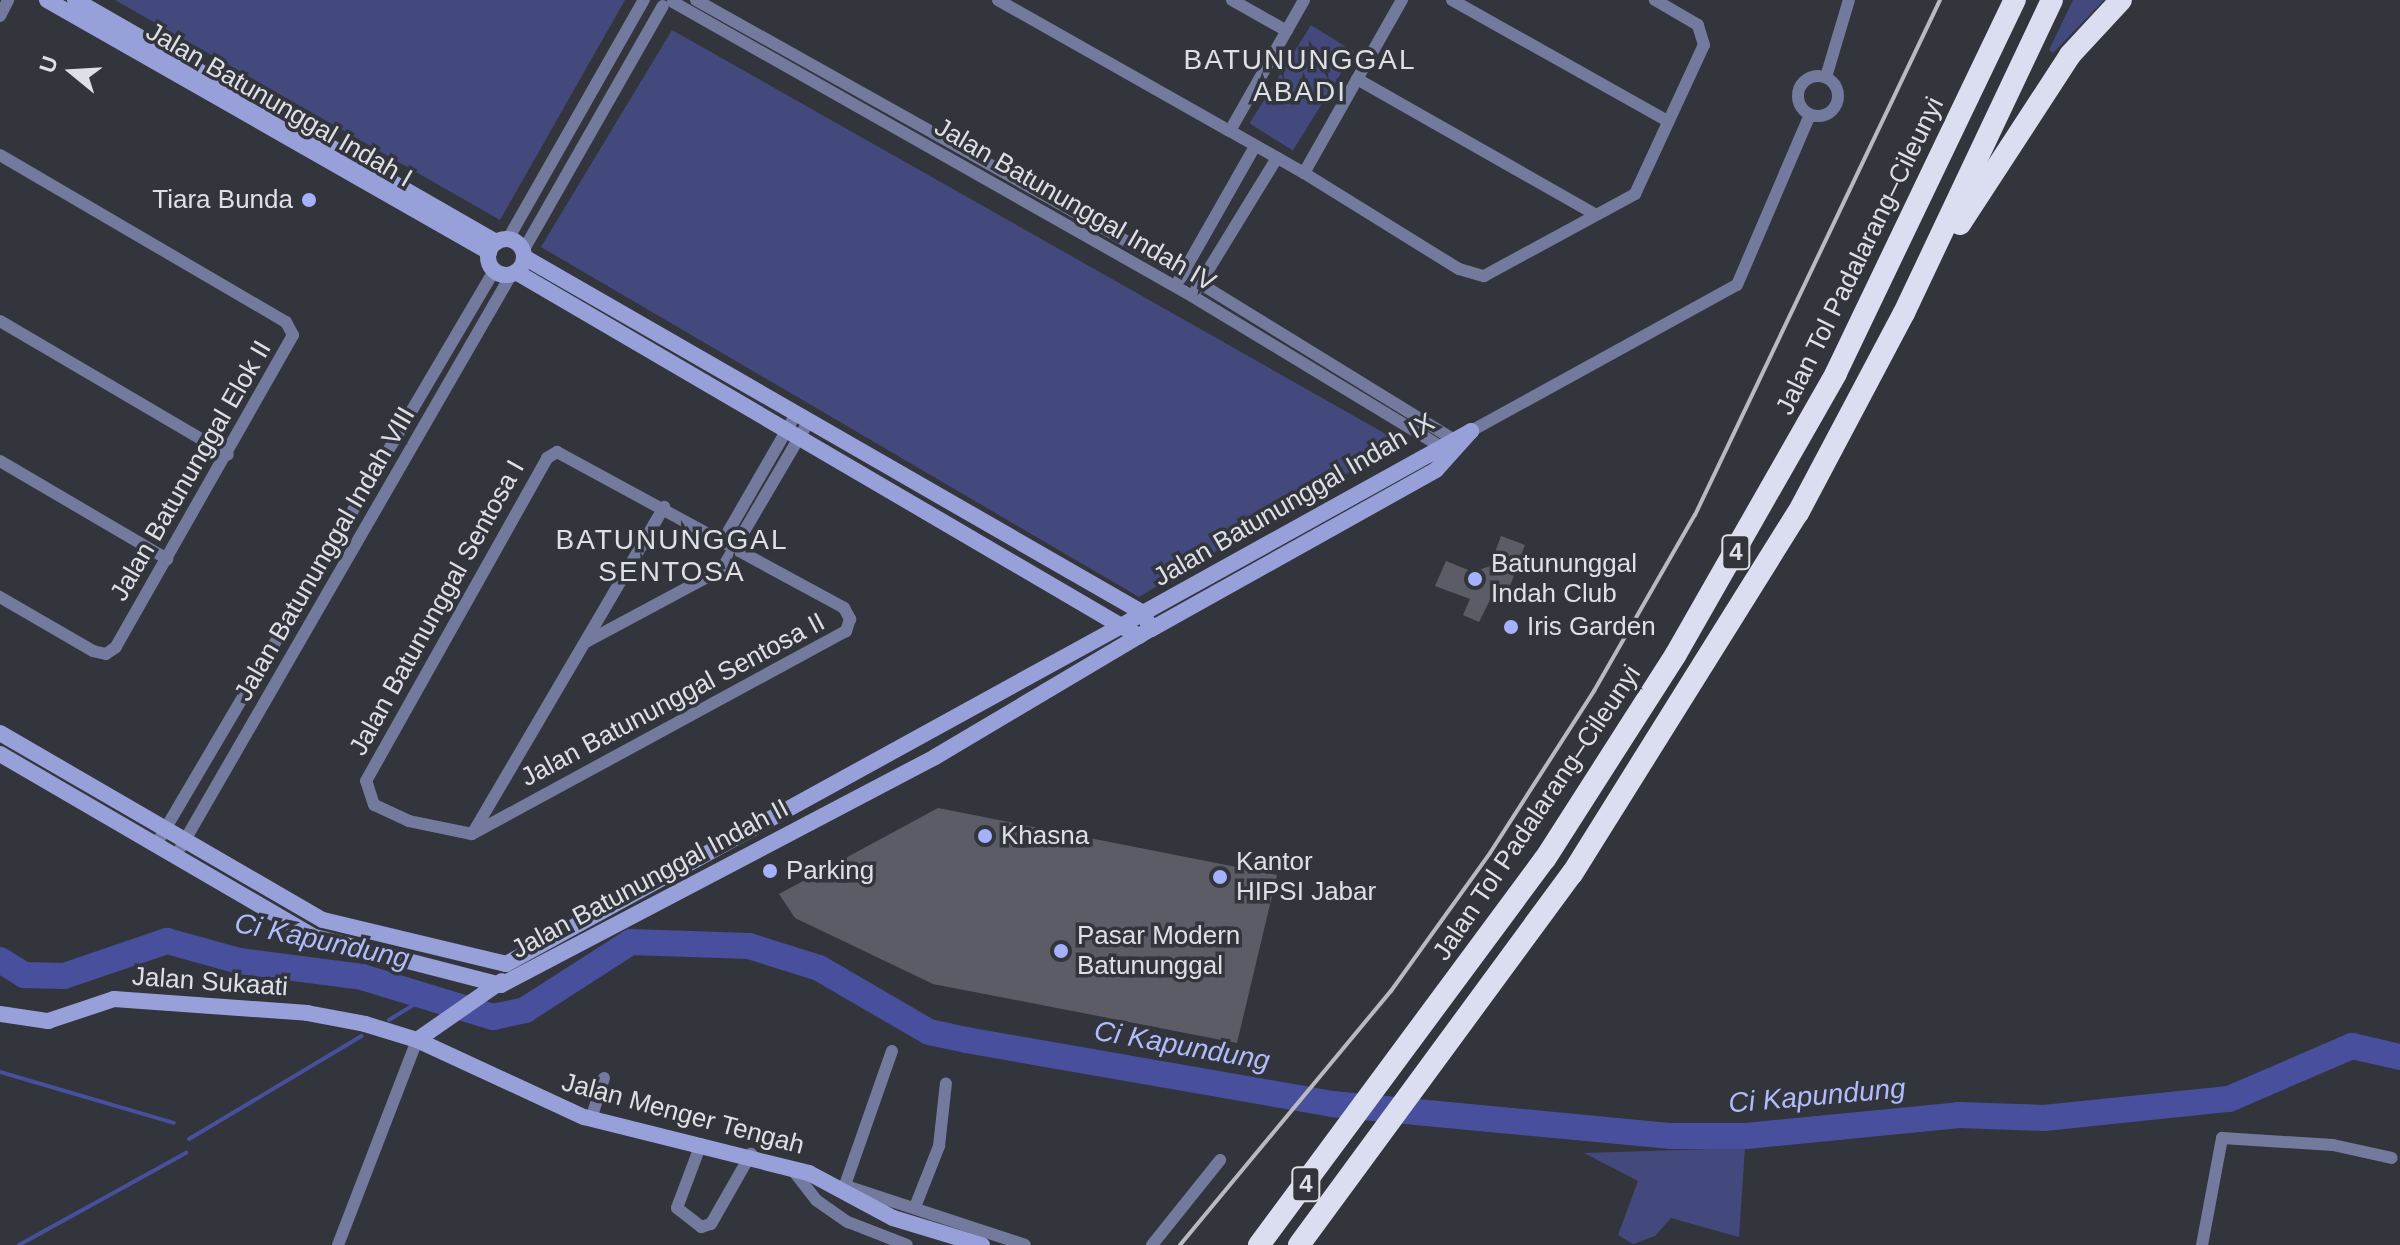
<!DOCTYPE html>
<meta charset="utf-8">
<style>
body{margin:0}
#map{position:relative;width:2400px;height:1245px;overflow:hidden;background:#33353d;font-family:Arial,sans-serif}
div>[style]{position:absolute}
.green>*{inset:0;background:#43497c;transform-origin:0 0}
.stream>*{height:4px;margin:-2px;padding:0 2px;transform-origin:2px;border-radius:2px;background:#484f9c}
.river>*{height:26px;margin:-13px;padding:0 13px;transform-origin:13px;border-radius:13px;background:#484f9c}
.building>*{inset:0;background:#5b5c66}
.street>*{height:12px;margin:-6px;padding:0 6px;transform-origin:6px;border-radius:6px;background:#747a9e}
.street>.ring{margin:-6px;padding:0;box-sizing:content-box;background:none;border:12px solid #747a9e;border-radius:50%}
.secondary>*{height:16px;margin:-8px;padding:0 8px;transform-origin:8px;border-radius:8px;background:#97a0d9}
.secondary>.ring{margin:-8px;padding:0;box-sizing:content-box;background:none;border:16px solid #97a0d9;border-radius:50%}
.highway>*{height:22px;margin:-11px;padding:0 11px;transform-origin:11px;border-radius:11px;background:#dadef0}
.rail>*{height:4px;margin:-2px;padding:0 2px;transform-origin:2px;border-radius:2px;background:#b9bac0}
.secondary-bridge>*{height:16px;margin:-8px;padding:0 8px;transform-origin:8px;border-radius:8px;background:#97a0d9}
.dots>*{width:22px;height:22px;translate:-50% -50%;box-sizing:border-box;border:4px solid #33353d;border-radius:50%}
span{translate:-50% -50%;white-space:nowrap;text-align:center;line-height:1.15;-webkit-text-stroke:7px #33353d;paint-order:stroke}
.shield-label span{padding:2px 6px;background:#33353d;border:2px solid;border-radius:6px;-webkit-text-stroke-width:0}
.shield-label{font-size:24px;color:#dfe0e5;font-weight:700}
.street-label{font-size:26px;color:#dfe0e5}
.poi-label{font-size:26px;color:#dfe0e5}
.right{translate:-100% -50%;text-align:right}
.left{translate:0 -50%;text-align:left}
.neighbourhood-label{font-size:28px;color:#dfe0e5;letter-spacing:2px}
.water-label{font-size:28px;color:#b2bcfd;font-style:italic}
.north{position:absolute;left:32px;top:32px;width:80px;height:80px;-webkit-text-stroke:6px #33353d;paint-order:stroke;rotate:288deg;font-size:22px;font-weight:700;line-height:32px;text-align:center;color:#dfe0e5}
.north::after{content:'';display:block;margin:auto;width:28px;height:36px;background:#dfe0e5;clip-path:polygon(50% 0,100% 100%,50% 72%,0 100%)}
</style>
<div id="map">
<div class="green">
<i style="clip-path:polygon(115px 0,625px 0,500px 220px)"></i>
<i style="clip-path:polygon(2073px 0,2104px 0,2053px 53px,2049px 50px)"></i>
<i style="left:1311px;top:25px;width:51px;height:116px;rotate:32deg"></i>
<i style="clip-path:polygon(672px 30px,1400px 442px,1139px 597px,541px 247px)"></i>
<i style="clip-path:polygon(1745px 1148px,1739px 1237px,1671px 1218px,1655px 1236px,1633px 1244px,1618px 1235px,1638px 1181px,1584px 1153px)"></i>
</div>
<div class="stream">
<i style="left:389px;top:1020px;width:46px;rotate:-31.6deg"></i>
<i style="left:0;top:1072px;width:181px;rotate:16.3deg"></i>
<i style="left:189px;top:1139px;width:201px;rotate:-30.8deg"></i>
<i style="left:19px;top:1245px;width:191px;rotate:-28.9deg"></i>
</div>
<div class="river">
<i style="left:0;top:960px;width:28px;rotate:32deg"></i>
<i style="left:24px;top:975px;width:40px;rotate:1.4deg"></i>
<i style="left:64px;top:976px;width:109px;rotate:-18.8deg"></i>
<i style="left:167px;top:941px;width:75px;rotate:15.5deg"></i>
<i style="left:239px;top:961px;width:124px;rotate:7.4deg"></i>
<i style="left:362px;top:977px;width:137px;rotate:17deg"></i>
<i style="left:493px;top:1017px;width:33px;rotate:-12deg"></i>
<i style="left:525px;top:1010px;width:126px;rotate:-32.7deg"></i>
<i style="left:631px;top:942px;width:118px;rotate:1.9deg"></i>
<i style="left:749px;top:946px;width:73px;rotate:17.4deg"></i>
<i style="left:819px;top:968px;width:127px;rotate:30.2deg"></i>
<i style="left:929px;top:1032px;width:38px;rotate:12deg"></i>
<i style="left:966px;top:1040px;width:372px;rotate:9.9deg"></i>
<i style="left:1332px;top:1104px;width:341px;rotate:5.4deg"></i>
<i style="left:1671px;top:1136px;width:75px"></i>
<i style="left:1746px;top:1136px;width:214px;rotate:-5.6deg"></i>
<i style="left:1959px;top:1115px;width:85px;rotate:2deg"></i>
<i style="left:2044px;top:1118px;width:186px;rotate:-5.9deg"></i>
<i style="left:2229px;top:1099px;width:134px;rotate:-23.3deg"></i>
<i style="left:2352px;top:1046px;width:49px;rotate:12.9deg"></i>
</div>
<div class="building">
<i style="clip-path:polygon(1501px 536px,1525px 545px,1506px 597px,1491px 598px,1479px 622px,1463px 615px,1470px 599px,1435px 586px,1446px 561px,1473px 572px,1490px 566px)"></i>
<i style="clip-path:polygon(938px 808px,1277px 875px,1237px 1043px,933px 984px,795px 918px,779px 894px)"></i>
</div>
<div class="street">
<i style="left:696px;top:0;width:558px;rotate:29.27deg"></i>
<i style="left:1183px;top:273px;width:326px;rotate:31.6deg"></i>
<i style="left:998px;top:0;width:266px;rotate:29.5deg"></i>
<i style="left:1232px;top:0;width:63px;rotate:29.4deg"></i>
<i style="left:1304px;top:0;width:150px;rotate:119.5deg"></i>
<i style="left:1230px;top:131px;width:85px;rotate:29.6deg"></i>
<i style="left:1304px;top:173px;width:199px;rotate:-60.5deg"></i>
<i style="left:1452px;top:0;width:248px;rotate:29.3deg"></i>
<i style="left:673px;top:2px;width:596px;rotate:29.53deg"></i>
<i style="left:1192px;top:296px;width:297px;rotate:31.2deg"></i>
<i style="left:0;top:16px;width:18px;rotate:-63deg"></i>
<i class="ring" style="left:1798px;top:76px;width:28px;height:28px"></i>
<i style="left:1826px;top:77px;width:80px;rotate:-73.4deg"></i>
<i style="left:1357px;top:79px;width:271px;rotate:29.6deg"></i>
<i style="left:0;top:155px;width:331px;rotate:30.3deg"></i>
<i style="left:286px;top:322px;width:15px;rotate:62deg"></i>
<i style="left:293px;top:335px;width:359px;rotate:119.6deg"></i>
<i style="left:116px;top:647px;width:12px;rotate:145deg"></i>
<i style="left:106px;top:654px;width:13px;rotate:-167deg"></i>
<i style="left:93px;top:651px;width:108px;rotate:-149.9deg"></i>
<i style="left:1304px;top:173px;width:182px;rotate:31.8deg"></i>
<i style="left:1459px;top:269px;width:26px;rotate:16deg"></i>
<i style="left:1484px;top:276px;width:172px;rotate:-28.5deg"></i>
<i style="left:1635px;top:194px;width:164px;rotate:-65.2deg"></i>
<i style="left:1704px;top:45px;width:21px;rotate:-107deg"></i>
<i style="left:1698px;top:25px;width:50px;rotate:-149.8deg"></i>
<i style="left:508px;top:239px;width:275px;rotate:-60.4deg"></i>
<i style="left:523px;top:251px;width:282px;rotate:-60.3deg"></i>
<i style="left:1179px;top:280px;width:154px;rotate:-60.4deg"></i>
<i style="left:1196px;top:290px;width:155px;rotate:-58.5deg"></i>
<i style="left:0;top:321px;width:264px;rotate:30.4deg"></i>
<i style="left:1471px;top:431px;width:303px;rotate:-28.8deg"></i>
<i style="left:1737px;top:285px;width:185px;rotate:-66.8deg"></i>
<i style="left:557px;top:452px;width:327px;rotate:28.5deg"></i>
<i style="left:844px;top:608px;width:13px;rotate:61deg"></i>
<i style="left:850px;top:619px;width:13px;rotate:108deg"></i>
<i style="left:846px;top:631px;width:426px;rotate:151.5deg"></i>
<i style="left:472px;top:834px;width:64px;rotate:-168.3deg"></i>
<i style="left:409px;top:821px;width:38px;rotate:-155deg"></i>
<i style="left:374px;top:805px;width:25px;rotate:-108deg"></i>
<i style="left:366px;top:781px;width:370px;rotate:-60.7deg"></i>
<i style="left:547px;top:458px;width:12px;rotate:-31deg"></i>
<i style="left:0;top:461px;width:194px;rotate:30.4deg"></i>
<i style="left:724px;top:539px;width:144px;rotate:-60.1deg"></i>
<i style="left:586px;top:642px;width:154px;rotate:-28.2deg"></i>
<i style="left:722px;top:569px;width:172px;rotate:-59.6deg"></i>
<i style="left:474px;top:831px;width:376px;rotate:-59.6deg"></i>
<i style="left:157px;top:843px;width:664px;rotate:-59.5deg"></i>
<i style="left:181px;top:847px;width:660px;rotate:-60.02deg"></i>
<i style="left:591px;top:1119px;width:43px;rotate:-72.4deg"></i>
<i style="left:701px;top:1144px;width:68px;rotate:110.6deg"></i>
<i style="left:677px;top:1208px;width:31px;rotate:38deg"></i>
<i style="left:701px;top:1227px;width:10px;rotate:-17deg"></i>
<i style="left:711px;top:1224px;width:81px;rotate:-60.3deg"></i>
<i style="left:792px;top:1169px;width:39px;rotate:52deg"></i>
<i style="left:816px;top:1200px;width:39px;rotate:35deg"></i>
<i style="left:848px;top:1222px;width:63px;rotate:21.3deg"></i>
<i style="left:845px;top:1185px;width:142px;rotate:-70.7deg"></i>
<i style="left:849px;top:1187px;width:185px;rotate:18.2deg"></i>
<i style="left:915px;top:1207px;width:66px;rotate:-68.5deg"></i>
<i style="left:939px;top:1146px;width:63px;rotate:-83.7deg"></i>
<i style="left:338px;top:1245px;width:220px;rotate:-68.9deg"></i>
<i style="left:1152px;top:1245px;width:109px;rotate:-51.3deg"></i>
<i style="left:2202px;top:1245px;width:109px;rotate:-79.4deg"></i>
<i style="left:2222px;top:1138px;width:111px;rotate:3.6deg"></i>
<i style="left:2333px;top:1145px;width:60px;rotate:12.4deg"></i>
</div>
<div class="secondary">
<i style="left:47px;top:0;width:509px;rotate:29.69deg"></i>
<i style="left:75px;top:0;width:486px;rotate:29.9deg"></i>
<i class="ring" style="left:488px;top:239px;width:20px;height:20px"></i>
<i style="left:524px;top:257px;width:714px;rotate:29.9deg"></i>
<i style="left:1143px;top:613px;width:375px;rotate:-29deg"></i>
<i style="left:1471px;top:431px;width:52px;rotate:131.9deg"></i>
<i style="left:1436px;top:470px;width:326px;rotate:150.8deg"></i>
<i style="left:516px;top:272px;width:701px;rotate:30.33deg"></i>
<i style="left:0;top:733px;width:373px;rotate:30.1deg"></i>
<i style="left:323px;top:920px;width:188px;rotate:13.5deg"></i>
<i style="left:506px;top:964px;width:702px;rotate:-28.79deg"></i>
<i style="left:0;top:754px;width:364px;rotate:30.2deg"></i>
<i style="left:315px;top:937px;width:192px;rotate:14.5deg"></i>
<i style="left:501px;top:985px;width:490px;rotate:-27.7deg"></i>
<i style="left:935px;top:757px;width:251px;rotate:-30.7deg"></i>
<i style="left:1151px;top:629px;width:18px;rotate:-117deg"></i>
<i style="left:1143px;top:613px;width:26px;rotate:149deg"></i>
<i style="left:1121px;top:626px;width:21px;rotate:29deg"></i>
<i style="left:0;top:1014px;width:49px;rotate:8.3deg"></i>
<i style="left:48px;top:1021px;width:70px;rotate:-18.4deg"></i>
<i style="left:114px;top:999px;width:194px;rotate:4.1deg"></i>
<i style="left:307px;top:1013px;width:59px;rotate:10.7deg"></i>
<i style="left:365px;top:1024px;width:54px;rotate:17.1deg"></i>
<i style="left:417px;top:1040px;width:184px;rotate:24.8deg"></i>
<i style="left:584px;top:1117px;width:232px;rotate:14deg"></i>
<i style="left:809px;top:1173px;width:95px;rotate:28.2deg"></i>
<i style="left:417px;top:1040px;width:103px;rotate:-34.8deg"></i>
</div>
<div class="highway">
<i style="left:1960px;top:224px;width:202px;rotate:-56.9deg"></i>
<i style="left:2070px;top:55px;width:75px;rotate:-47.2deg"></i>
<i style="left:1259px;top:1245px;width:480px;rotate:-53.5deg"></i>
<i style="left:1545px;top:859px;width:243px;rotate:-57.4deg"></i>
<i style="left:1676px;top:654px;width:323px;rotate:-60.3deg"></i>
<i style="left:1836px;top:373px;width:414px;rotate:-64.4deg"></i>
<i style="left:1299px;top:1245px;width:461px;rotate:-53.7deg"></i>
<i style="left:1572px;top:874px;width:426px;rotate:-58deg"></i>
<i style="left:1798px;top:513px;width:226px;rotate:-62.1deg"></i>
<i style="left:1904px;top:313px;width:346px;rotate:-64.7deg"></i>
</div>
<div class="rail">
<i style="left:1180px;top:1245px;width:330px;rotate:-50.3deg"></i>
<i style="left:1391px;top:991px;width:170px;rotate:-54.3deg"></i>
<i style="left:1490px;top:853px;width:193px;rotate:-57.3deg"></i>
<i style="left:1594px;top:691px;width:203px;rotate:-60.2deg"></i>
<i style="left:1695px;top:515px;width:570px;rotate:-64.56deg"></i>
</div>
<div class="secondary-bridge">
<i style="left:893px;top:1218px;width:93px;rotate:16.9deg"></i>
</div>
<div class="dots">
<i style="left:309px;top:200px;background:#a6b1fc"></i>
<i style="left:1475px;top:579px;background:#a6b1fc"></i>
<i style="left:1511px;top:627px;background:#a6b1fc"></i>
<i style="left:985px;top:836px;background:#a6b1fc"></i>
<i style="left:770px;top:871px;background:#a6b1fc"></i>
<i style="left:1220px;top:877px;background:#a6b1fc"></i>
<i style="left:1061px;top:951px;background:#a6b1fc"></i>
</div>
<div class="shield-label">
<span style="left:1736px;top:552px">4</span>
<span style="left:1306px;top:1184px">4</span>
</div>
<div class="street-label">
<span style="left:279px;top:105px;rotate:30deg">Jalan Batununggal Indah I</span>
<span style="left:1075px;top:205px;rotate:30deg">Jalan Batununggal Indah IV</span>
<span style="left:1860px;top:256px;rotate:-64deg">Jalan Tol Padalarang–Cileunyi</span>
<span style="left:191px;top:471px;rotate:-60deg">Jalan Batununggal Elok II</span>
<span style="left:1294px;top:500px;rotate:-30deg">Jalan Batununggal Indah IX</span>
<span style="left:325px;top:554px;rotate:-60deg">Jalan Batununggal Indah VIII</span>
<span style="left:437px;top:608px;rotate:-61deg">Jalan Batununggal Sentosa I</span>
<span style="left:673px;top:700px;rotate:-28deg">Jalan Batununggal Sentosa II</span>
<span style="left:1537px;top:813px;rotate:-56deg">Jalan Tol Padalarang–Cileunyi</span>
<span style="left:650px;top:879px;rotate:-28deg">Jalan Batununggal Indah II</span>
<span style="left:210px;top:982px;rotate:4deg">Jalan Sukaati</span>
<span style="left:683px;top:1114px;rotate:15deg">Jalan Menger Tengah</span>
</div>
<div class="poi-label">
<span class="right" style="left:293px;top:200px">Tiara Bunda</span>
<span class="left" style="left:1491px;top:579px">Batununggal<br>Indah Club</span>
<span class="left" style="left:1527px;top:627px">Iris Garden</span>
<span class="left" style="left:1001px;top:836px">Khasna</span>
<span class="left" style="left:1236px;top:877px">Kantor<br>HIPSI Jabar</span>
<span class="left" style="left:786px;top:871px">Parking</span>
<span class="left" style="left:1077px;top:951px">Pasar Modern<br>Batununggal</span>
</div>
<div class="neighbourhood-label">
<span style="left:1300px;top:76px">BATUNUNGGAL<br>ABADI</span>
<span style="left:672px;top:556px">BATUNUNGGAL<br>SENTOSA</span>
</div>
<div class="water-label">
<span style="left:322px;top:941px;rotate:12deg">Ci Kapundung</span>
<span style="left:1182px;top:1046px;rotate:10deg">Ci Kapundung</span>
<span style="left:1817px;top:1096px;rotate:-5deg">Ci Kapundung</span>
</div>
<div class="north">U</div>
</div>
